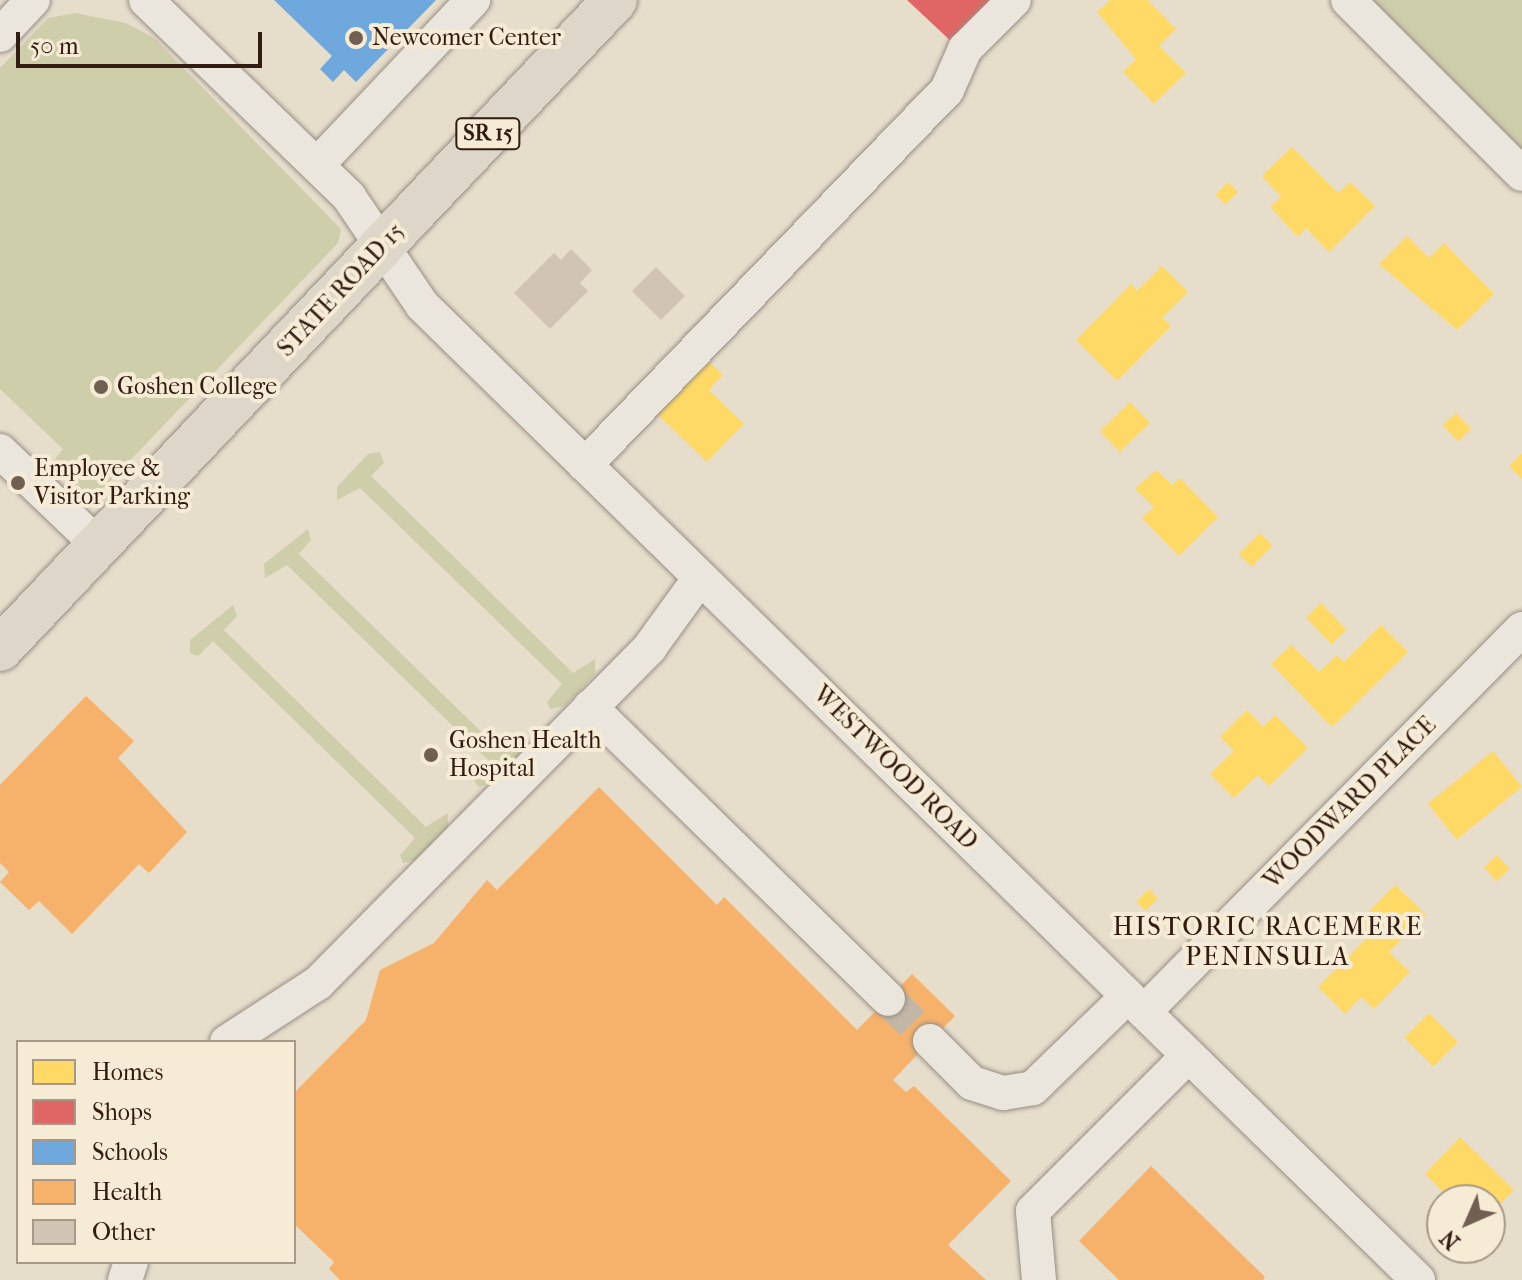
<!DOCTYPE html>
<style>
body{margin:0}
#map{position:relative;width:1522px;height:1280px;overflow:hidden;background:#e6ddcb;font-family:"IM FELL French Canon",serif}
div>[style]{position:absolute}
.green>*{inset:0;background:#cfceab}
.homes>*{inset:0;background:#ffd966;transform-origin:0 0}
.shops>*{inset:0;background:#e06666}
.schools>*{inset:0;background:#6fa8dc}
.health>*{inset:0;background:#f6b26b}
.building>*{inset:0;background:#d2c4b5;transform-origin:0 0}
.minor-tunnel>*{height:34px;margin-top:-17px;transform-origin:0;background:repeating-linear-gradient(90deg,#c2b6a6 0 34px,transparent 0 51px)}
.roads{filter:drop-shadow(0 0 2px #978e84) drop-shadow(0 0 2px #978e84)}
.minor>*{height:34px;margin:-17px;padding:0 17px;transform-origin:17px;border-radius:17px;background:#ebe6dd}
.major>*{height:44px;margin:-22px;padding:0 22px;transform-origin:22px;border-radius:22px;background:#ded6c8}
.dots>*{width:22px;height:22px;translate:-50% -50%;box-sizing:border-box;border:4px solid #f6ecd6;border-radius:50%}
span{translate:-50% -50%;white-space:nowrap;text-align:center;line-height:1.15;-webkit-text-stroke:8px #f6ecd6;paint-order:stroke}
.shield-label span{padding:2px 6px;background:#f6ecd6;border:2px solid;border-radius:6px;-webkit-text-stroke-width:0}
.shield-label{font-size:22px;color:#321b11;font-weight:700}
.poi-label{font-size:24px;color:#321b11}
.left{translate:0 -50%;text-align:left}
.street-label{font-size:24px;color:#321b11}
.neighbourhood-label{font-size:26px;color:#321b11;letter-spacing:2px}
.legend{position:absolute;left:16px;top:1040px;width:280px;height:224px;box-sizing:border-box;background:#f6ecd6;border:2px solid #a89887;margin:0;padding:10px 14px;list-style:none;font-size:24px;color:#321b11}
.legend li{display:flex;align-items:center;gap:16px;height:40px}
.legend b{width:40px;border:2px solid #a89887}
.north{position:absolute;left:1426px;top:1184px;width:80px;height:80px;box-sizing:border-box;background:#f6ecd6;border:2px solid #a89887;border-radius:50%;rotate:225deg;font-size:22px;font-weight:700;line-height:32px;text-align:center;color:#321b11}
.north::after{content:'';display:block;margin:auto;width:28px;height:36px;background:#715f52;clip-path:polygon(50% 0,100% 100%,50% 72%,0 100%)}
.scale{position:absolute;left:16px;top:32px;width:246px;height:36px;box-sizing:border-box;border:4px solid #321b11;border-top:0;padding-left:10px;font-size:24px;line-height:28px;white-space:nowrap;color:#321b11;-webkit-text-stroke:6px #f6ecd6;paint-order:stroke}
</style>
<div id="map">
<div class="green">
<i style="clip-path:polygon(1348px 0,1522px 0,1522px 174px)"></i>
<i style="clip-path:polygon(75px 13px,126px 23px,154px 38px,341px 229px,338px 243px,98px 494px,84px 496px,48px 468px,63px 449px,0 389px,0 68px,48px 18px)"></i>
<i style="clip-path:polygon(380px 452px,384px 463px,371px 476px,573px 673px,595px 659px,595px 674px,565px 706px,550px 709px,547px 702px,562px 684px,360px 488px,337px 500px,337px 487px,368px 454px)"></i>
<i style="clip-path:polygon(308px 529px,311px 540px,299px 554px,501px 751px,523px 737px,523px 751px,493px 783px,478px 787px,474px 780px,490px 762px,287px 565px,265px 578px,264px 564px)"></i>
<i style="clip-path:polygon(233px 605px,237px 616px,224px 630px,426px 827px,448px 813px,448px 828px,418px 859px,403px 863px,400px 855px,415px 838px,213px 641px,198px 656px,190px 653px,190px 640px)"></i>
</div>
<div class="homes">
<i style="clip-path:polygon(1110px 0,1148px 0,1176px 29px,1159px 46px,1186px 73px,1154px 104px,1123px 72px,1136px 59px,1097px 12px)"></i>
<i style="clip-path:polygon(1292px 147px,1338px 193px,1350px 182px,1375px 206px,1329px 252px,1306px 228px,1298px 237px,1270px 207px,1281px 197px,1262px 176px)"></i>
<i style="left:1228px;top:182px;width:14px;height:18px;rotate:45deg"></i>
<i style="clip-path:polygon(1407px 236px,1429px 258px,1444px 243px,1494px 294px,1457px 330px,1379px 264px)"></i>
<i style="clip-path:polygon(1162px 266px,1188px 292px,1162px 318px,1171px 326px,1117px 381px,1076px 340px,1131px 284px,1137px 291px)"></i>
<i style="clip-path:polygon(703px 356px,723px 375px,709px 390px,744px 424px,707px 462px,652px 409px)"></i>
<i style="left:1130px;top:402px;width:29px;height:42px;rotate:46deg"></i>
<i style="left:1456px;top:413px;width:22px;height:18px;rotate:47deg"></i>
<i style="clip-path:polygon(1522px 453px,1522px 479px,1509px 466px)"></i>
<i style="clip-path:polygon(1156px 470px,1172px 485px,1180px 478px,1218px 517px,1179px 556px,1142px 518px,1154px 507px,1135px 489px)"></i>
<i style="left:1260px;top:533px;width:18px;height:30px;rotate:45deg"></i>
<i style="left:1321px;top:603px;width:37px;height:21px;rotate:46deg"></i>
<i style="clip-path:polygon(1381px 625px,1408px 652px,1332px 727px,1271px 664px,1291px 645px,1319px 672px,1337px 655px,1344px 662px)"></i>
<i style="clip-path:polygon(1247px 710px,1263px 727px,1275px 715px,1308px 748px,1269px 786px,1258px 775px,1234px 798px,1210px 774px,1234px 751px,1220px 737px)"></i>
<i style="left:1493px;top:751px;width:46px;height:84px;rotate:51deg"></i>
<i style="left:1497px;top:855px;width:19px;height:18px;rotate:47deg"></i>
<i style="clip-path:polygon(1395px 885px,1426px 915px,1389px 952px,1410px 972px,1374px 1009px,1361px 997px,1345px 1014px,1318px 987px,1367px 938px,1355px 926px)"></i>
<i style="left:1149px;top:889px;width:13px;height:18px;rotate:45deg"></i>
<i style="left:1429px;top:1013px;width:41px;height:35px;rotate:45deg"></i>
<i style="clip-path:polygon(1460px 1137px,1514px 1190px,1490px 1214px,1490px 1200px,1451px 1200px,1425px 1174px)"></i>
</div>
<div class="shops">
<i style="clip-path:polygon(907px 0,995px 0,954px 44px)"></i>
</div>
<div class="schools">
<i style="clip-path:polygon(274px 0,436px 0,356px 82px,344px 70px,333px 82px,320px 69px,332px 56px)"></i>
</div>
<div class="health">
<i style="clip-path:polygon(86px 696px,134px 741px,118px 758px,187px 832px,149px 873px,139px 864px,72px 934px,39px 901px,29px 910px,0 882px,9px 872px,0 863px,0 785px)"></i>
<i style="clip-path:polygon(599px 787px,717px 905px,724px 897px,857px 1030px,912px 974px,955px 1016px,893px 1080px,906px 1092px,914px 1086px,1011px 1181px,948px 1245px,986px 1280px,340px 1280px,329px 1269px,334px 1262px,294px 1224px,294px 1093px,366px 1020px,380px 970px,434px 943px,487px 880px,497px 890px)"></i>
<i style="clip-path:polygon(1151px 1166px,1265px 1277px,1263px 1280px,1119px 1280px,1079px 1241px)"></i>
</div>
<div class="building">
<i style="clip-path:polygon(571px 249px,592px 270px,580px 283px,588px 291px,550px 329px,514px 293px,554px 253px,561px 260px)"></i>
<i style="left:656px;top:267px;width:41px;height:34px;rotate:45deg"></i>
</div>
<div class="minor-tunnel">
<i style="left:888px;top:999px;width:59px;rotate:45deg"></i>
</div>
<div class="roads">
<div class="minor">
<i style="left:146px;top:0;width:283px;rotate:44.1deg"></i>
<i style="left:349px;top:197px;width:130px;rotate:55.9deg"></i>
<i style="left:422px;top:305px;width:1394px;rotate:44.39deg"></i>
<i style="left:1348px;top:0;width:246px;rotate:45deg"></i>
<i style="left:0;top:35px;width:48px;rotate:-46.7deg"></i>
<i style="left:318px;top:164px;width:226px;rotate:-46.6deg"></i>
<i style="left:0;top:451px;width:137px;rotate:43.8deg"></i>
<i style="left:585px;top:465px;width:521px;rotate:-46.01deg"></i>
<i style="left:947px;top:90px;width:45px;rotate:-66.3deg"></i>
<i style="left:965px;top:49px;width:69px;rotate:-45deg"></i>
<i style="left:590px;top:707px;width:417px;rotate:44.4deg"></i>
<i style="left:1144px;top:1012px;width:538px;rotate:-45.38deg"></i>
<i style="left:930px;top:1041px;width:59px;rotate:45deg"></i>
<i style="left:972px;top:1083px;width:33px;rotate:18deg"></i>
<i style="left:1003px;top:1093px;width:30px;rotate:-9deg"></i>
<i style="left:1033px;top:1088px;width:132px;rotate:-44.1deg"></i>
<i style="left:227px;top:1042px;width:108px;rotate:-33deg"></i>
<i style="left:318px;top:983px;width:472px;rotate:-45.3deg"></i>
<i style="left:650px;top:647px;width:85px;rotate:-54.1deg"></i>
<i style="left:125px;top:1280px;width:19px;rotate:-72deg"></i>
<i style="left:1039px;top:1280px;width:69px;rotate:-95deg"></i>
<i style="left:1033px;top:1211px;width:219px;rotate:-45deg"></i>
</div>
<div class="major">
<i style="left:0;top:649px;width:894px;rotate:-46.54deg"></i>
</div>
</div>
<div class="dots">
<i style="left:356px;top:38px;background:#715f52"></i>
<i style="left:101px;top:387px;background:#715f52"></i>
<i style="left:18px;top:483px;background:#715f52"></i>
<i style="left:431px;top:755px;background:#715f52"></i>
</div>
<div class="shield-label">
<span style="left:488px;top:134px">SR 15</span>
</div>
<div class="poi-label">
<span class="left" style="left:372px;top:38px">Newcomer Center</span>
<span class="left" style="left:117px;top:387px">Goshen College</span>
<span class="left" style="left:34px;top:483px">Employee &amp;<br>Visitor Parking</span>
<span class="left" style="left:449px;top:755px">Goshen Health<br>Hospital</span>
</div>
<div class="street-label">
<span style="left:341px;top:290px;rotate:-47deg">STATE ROAD 15</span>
<span style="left:895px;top:768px;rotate:45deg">WESTWOOD ROAD</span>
<span style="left:1350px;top:803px;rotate:-45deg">WOODWARD PLACE</span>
</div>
<div class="neighbourhood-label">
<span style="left:1268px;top:942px">HISTORIC RACEMERE<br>PENINSULA</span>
</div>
<ul class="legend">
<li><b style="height:22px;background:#ffd966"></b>Homes</li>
<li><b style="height:22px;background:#e06666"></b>Shops</li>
<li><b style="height:22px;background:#6fa8dc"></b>Schools</li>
<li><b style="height:22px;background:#f6b26b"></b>Health</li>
<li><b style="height:22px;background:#d2c4b5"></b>Other</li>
</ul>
<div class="north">N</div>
<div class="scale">50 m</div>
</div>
